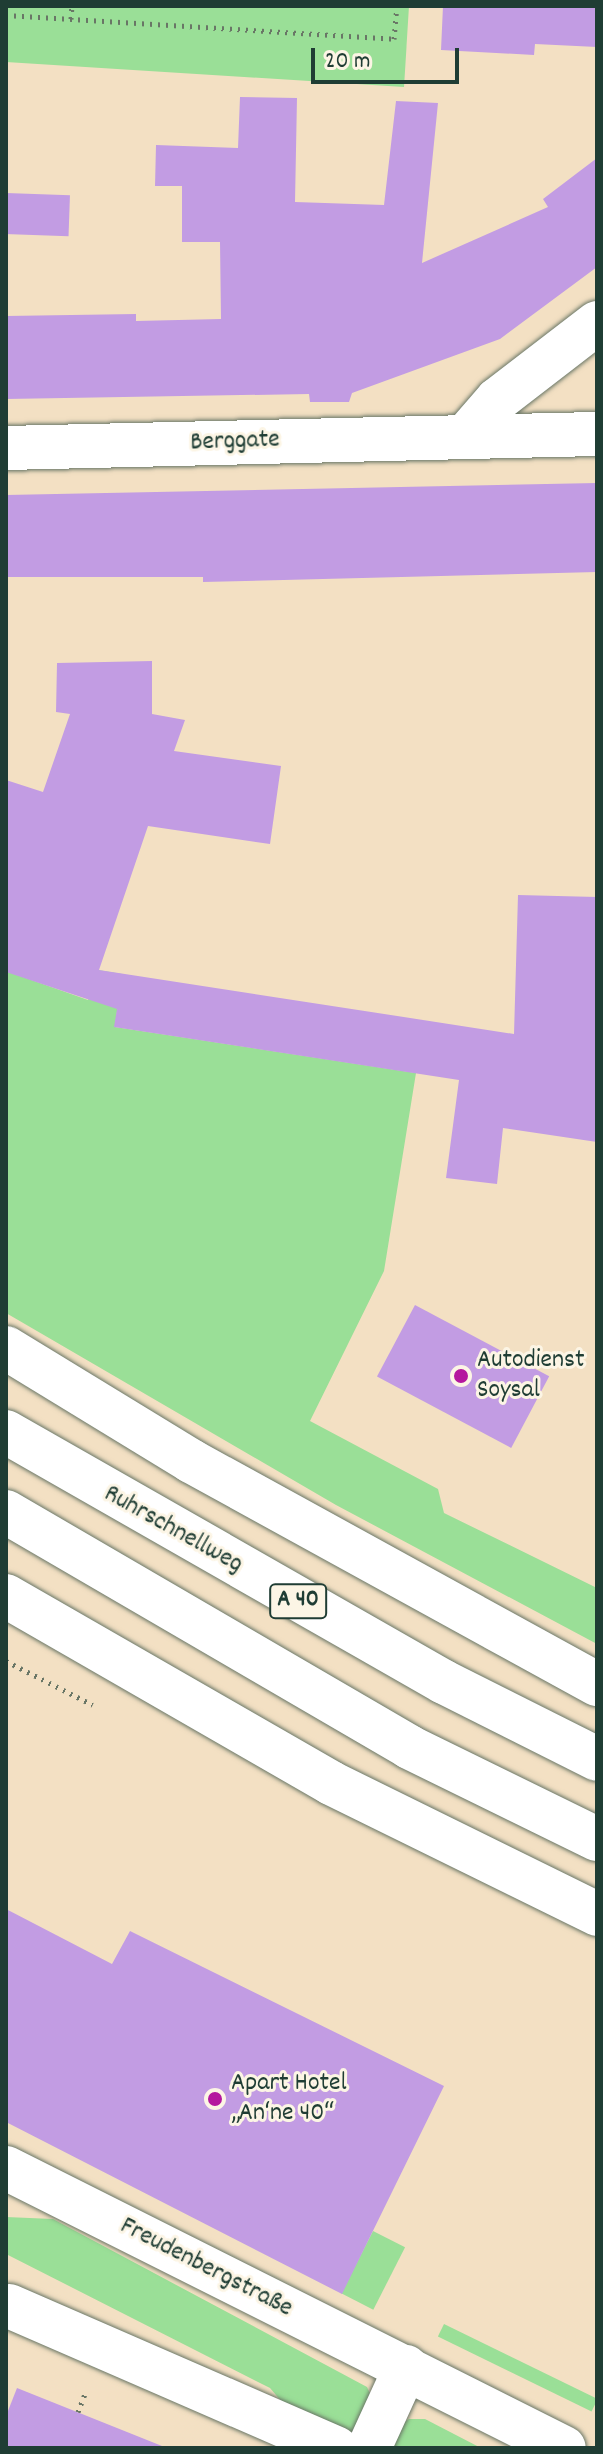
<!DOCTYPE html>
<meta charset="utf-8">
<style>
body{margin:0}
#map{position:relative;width:603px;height:2454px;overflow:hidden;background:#f3e0c3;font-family:Dekko,sans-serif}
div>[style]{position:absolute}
.green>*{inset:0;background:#9adf97;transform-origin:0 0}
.building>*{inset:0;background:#c29ce3;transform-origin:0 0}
.path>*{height:5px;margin-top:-2.5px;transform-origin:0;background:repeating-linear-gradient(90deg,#697666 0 2px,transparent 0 8px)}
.roads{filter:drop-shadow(0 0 2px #697666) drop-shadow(0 0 2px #697666)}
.street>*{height:44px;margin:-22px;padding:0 22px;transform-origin:22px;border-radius:22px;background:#fff}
.highway>*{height:44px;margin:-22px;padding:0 22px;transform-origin:22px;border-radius:22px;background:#fff}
.dots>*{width:22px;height:22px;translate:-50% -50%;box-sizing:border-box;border:4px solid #fcf5e5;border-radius:50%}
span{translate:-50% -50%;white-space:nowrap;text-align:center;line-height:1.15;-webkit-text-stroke:6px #fcf5e5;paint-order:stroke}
.shield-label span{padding:2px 6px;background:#fcf5e5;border:2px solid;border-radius:6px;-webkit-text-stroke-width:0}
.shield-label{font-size:24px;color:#1f3d34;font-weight:700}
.street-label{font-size:26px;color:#1f3d34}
.poi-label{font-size:26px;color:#1f3d34}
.left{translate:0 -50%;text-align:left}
.frame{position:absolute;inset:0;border:8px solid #1f3d34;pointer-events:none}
.scale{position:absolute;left:311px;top:48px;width:148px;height:36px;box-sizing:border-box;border:4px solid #1f3d34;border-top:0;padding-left:10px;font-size:24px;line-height:28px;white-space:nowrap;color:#1f3d34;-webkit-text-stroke:6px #fcf5e5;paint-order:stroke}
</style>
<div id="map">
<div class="green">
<i style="clip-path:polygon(6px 6px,409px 6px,404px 87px,6px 62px)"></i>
<i style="clip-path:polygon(98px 970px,122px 974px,115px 1027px,416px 1073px,384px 1271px,310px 1421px,438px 1489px,444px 1513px,597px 1588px,597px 1644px,336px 1505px,6px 1313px,6px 971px,88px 1000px)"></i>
<i style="clip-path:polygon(6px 2217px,53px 2219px,367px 2387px,373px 2400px,355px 2439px,294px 2416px,270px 2388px,6px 2254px)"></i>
<i style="left:373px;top:2231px;width:36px;height:70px;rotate:27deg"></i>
<i style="left:444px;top:2324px;width:171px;height:14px;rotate:26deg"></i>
<i style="clip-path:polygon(409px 2419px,425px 2419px,481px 2448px,392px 2448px,396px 2427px)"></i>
</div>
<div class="building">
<i style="clip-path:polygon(443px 6px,597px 6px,597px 47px,535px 44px,534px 55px,441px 50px)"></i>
<i style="clip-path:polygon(240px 97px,297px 98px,295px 202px,384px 205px,396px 101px,438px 103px,422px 263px,548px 207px,543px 199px,597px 158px,597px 267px,500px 339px,352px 393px,349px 402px,310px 402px,309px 394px,6px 399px,6px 316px,136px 314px,136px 321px,221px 319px,220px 242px,182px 242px,182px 186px,155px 186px,156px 145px,238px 148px)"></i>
<i style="left:6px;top:193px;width:64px;height:41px;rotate:2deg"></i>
<i style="clip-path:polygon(597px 483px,597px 572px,203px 582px,203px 577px,6px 577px,6px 495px)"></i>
<i style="clip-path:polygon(152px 661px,152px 714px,185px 720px,174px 751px,281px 766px,270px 844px,148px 826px,99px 970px,514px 1034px,518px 895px,597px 897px,597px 1142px,503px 1128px,497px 1184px,446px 1178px,459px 1080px,114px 1027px,117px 1009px,6px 972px,6px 780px,43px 792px,70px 714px,56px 712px,57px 663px)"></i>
<i style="left:415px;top:1305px;width:152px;height:81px;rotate:28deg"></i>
<i style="clip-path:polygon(6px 1909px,112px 1964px,130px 1931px,444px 2086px,342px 2294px,6px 2122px)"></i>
<i style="clip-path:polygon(17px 2388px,162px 2446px,162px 2448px,6px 2448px,6px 2416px)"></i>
</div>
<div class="path">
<i style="left:6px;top:15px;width:389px;rotate:3.5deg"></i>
<i style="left:394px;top:39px;width:33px;rotate:-85deg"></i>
<i style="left:71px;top:19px;width:13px;rotate:-86deg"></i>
<i style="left:6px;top:1661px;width:97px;rotate:26.8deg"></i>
<i style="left:78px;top:2412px;width:22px;rotate:-69deg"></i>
</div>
<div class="roads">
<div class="street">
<i style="left:465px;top:437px;width:49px;rotate:-49.1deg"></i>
<i style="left:497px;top:400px;width:126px;rotate:-37.6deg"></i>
<i style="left:6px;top:448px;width:591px;rotate:-1.36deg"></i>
<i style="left:6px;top:2168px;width:624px;rotate:26.65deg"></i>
<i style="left:9px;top:2306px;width:357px;rotate:23.5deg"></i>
<i style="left:369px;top:2448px;width:89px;rotate:-65.4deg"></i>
</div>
<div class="highway">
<i style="left:6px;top:1348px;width:217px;rotate:31.4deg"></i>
<i style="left:191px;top:1461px;width:463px;rotate:28.8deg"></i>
<i style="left:6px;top:1432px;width:504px;rotate:29.72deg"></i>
<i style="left:444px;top:1682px;width:171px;rotate:26.7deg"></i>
<i style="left:6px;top:1512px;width:467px;rotate:30.2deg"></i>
<i style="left:409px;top:1747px;width:209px;rotate:26.1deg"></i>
<i style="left:6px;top:1596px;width:375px;rotate:29.9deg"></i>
<i style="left:331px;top:1783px;width:297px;rotate:26.2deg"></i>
</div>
</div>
<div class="dots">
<i style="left:461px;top:1376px;background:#b5179e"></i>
<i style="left:215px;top:2099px;background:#b5179e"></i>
</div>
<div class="shield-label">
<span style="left:298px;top:1601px">A 40</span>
</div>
<div class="street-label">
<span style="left:235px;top:442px;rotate:-2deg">Berggate</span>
<span style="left:173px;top:1530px;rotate:29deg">Ruhrschnellweg</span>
<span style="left:206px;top:2268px;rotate:27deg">Freudenbergstraße</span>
</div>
<div class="poi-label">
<span class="left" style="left:477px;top:1376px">Autodienst<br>Soysal</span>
<span class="left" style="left:231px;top:2099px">Apart Hotel<br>„An‘ne 40“</span>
</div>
<div class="frame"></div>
<div class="scale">20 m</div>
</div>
